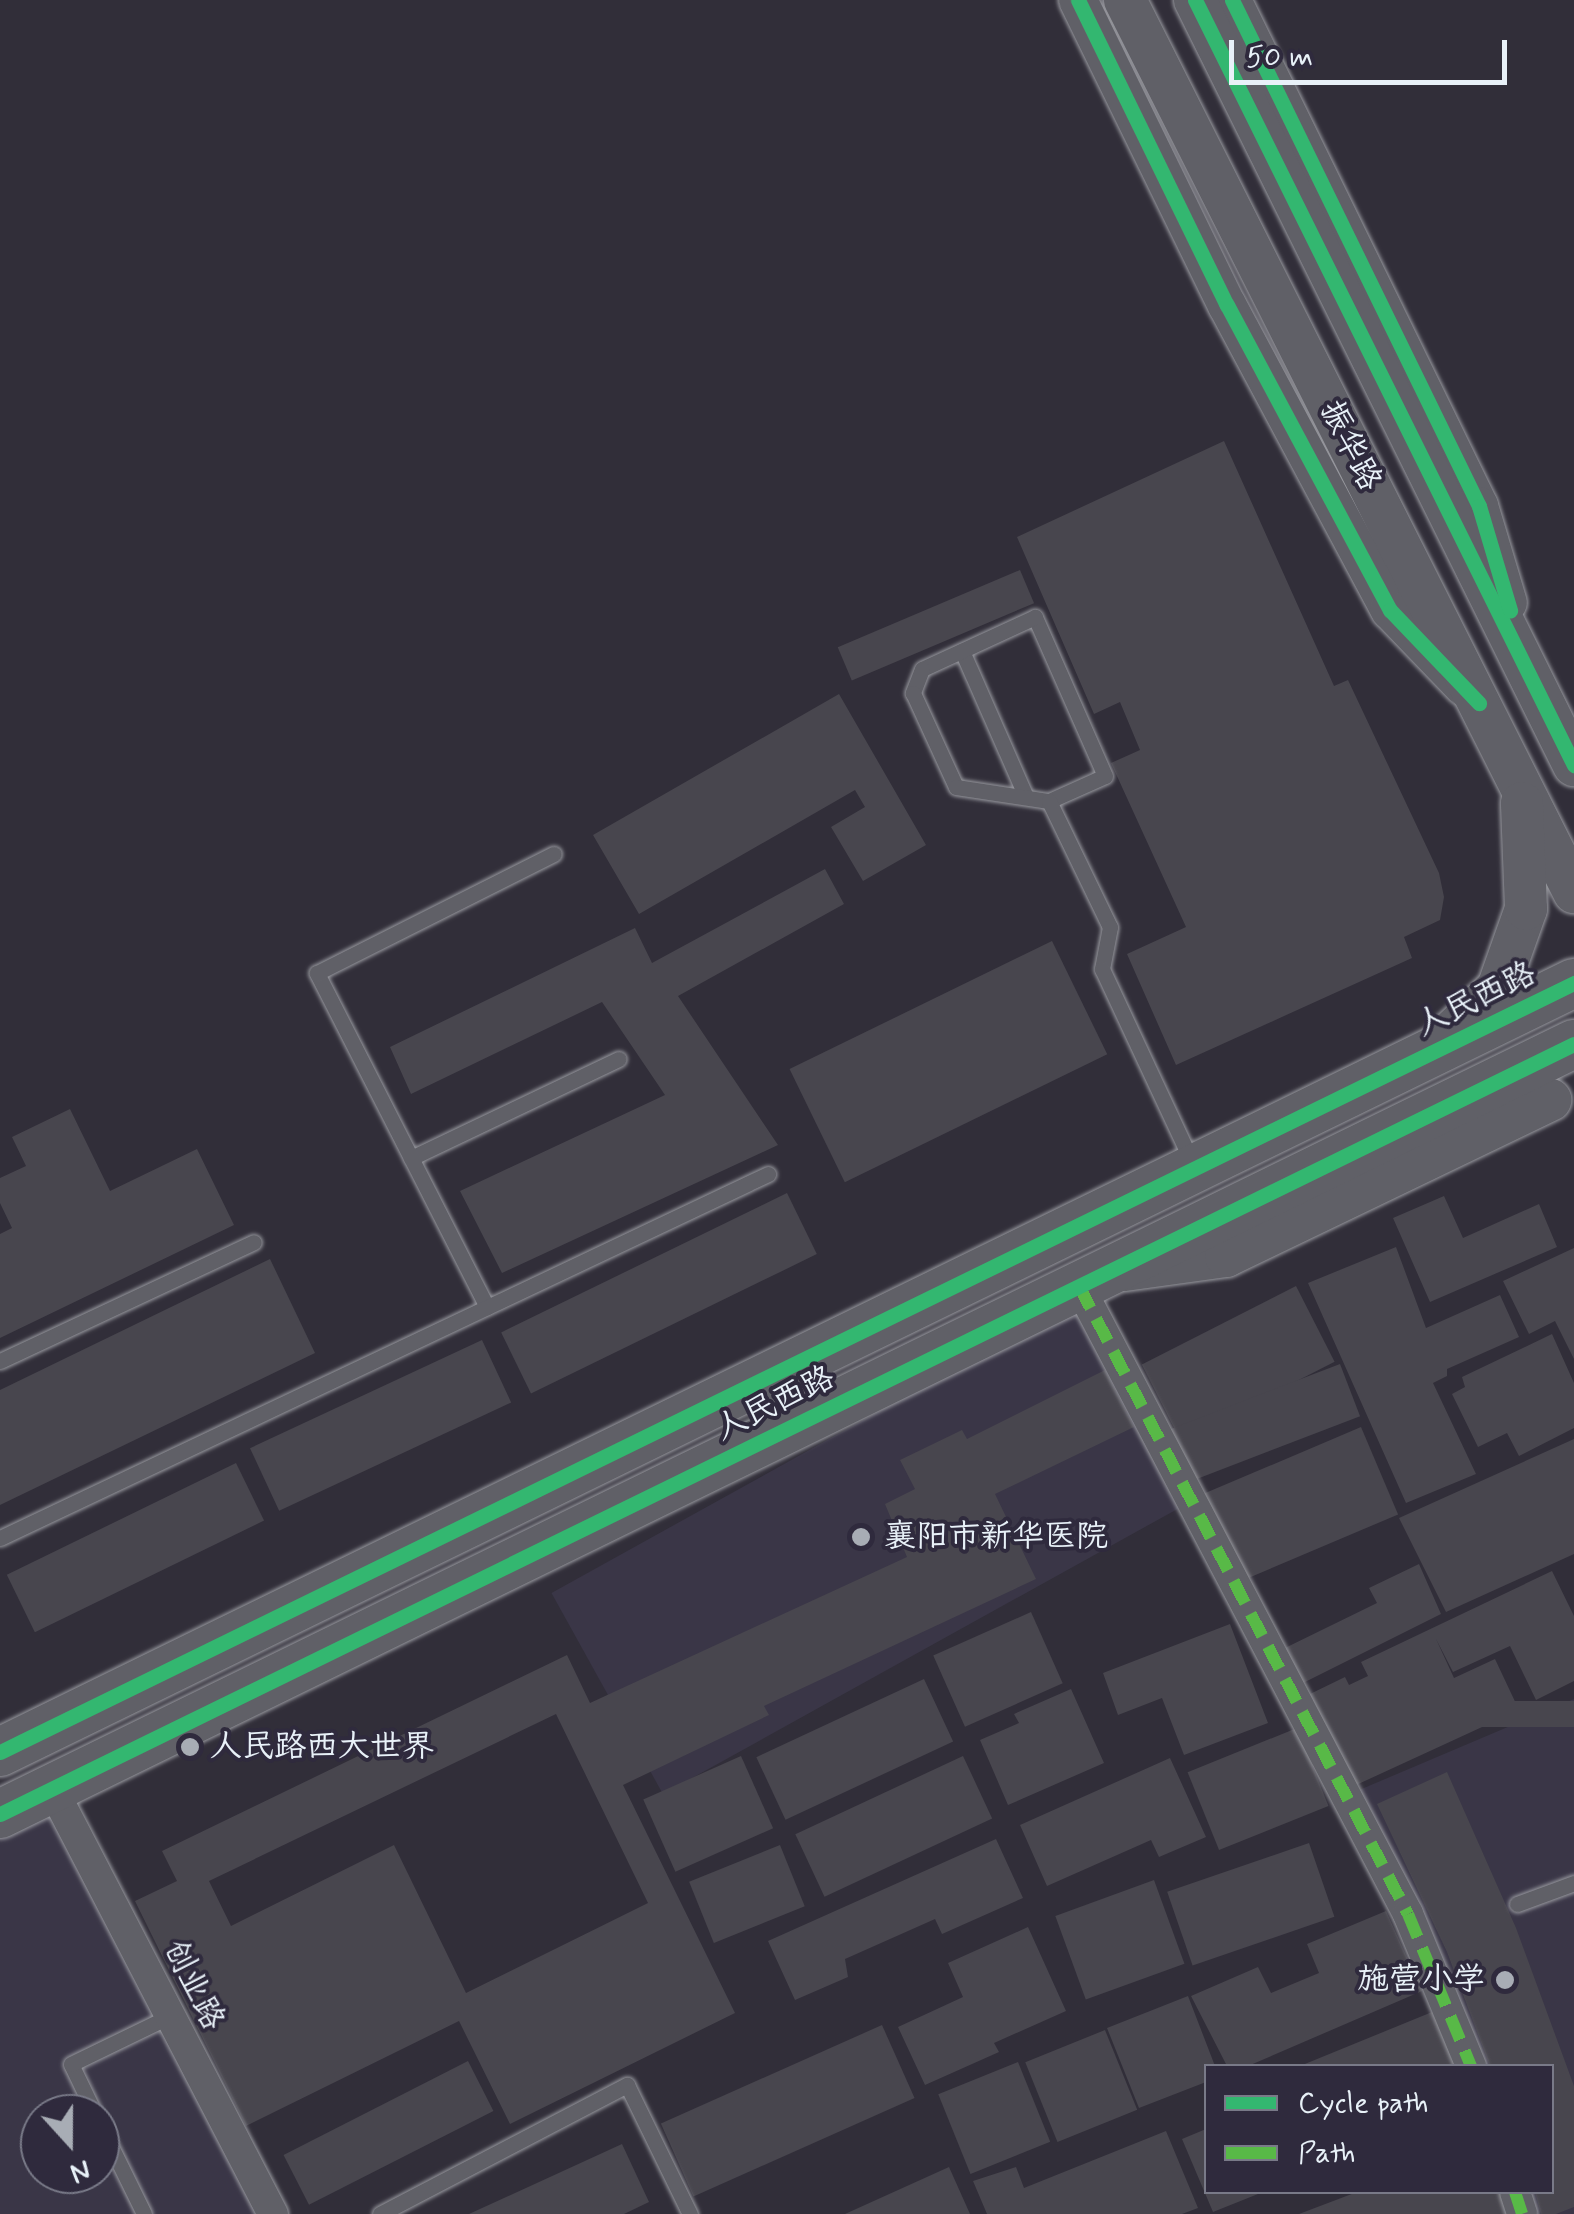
<!DOCTYPE html>
<meta charset="utf-8">
<style>
body{margin:0}
#map{position:relative;width:1574px;height:2214px;overflow:hidden;background:#312e39;font-family:Mynerve,"LXGW WenKai TC",sans-serif}
div>[style]{position:absolute}
.built>*{inset:0;background:#3a3647;transform-origin:0 0}
.building>*{inset:0;background:#48464e;transform-origin:0 0}
.roads{filter:drop-shadow(0 0 2px #98999f) drop-shadow(0 0 2px #98999f)}
.service>*{height:15px;margin:-7.5px;padding:0 7.5px;transform-origin:7.5px;border-radius:7.5px;background:#606067}
.minor>*{height:30px;margin:-15px;padding:0 15px;transform-origin:15px;border-radius:15px;background:#606067}
.tertiary>*{height:38px;margin:-19px;padding:0 19px;transform-origin:19px;border-radius:19px;background:#606067}
.secondary>*{height:42px;margin:-21px;padding:0 21px;transform-origin:21px;border-radius:21px;background:#606067}
.primary>*{height:48px;margin:-24px;padding:0 24px;transform-origin:24px;border-radius:24px;background:#606067}
.quiet>*{height:12px;margin-top:-6px;transform-origin:0;background:repeating-linear-gradient(90deg,#58b947 0 25px,transparent 0 37px)}
.cycleway>*{height:15px;margin:-7.5px;padding:0 7.5px;transform-origin:7.5px;border-radius:7.5px;background:#33b770}
.dots>*{width:28px;height:28px;translate:-50% -50%;box-sizing:border-box;border:5px solid #2f2a3d;border-radius:50%}
span{translate:-50% -50%;white-space:nowrap;text-align:center;line-height:1.15;-webkit-text-stroke:8px #2f2a3d;paint-order:stroke}
.street-label{font-size:32px;color:#e8f1f8}
.poi-label{font-size:32px;color:#e8f1f8}
.left{translate:0 -50%;text-align:left}
.right{translate:-100% -50%;text-align:right}
.legend{position:absolute;left:1204px;top:2064px;width:350px;height:130px;box-sizing:border-box;background:#2f2a3d;border:2px solid #797a88;margin:0;padding:12px 18px;list-style:none;font-size:30px;color:#e8f1f8}
.legend li{display:flex;align-items:center;gap:20px;height:50px}
.legend b{width:50px;border:2px solid #797a88}
.north{position:absolute;left:20px;top:2094px;width:100px;height:100px;box-sizing:border-box;background:#2f2a3d;border:2px solid #797a88;border-radius:50%;rotate:159deg;font-size:28px;font-weight:700;line-height:40px;text-align:center;color:#e8f1f8}
.north::after{content:'';display:block;margin:auto;width:35px;height:45px;background:#a8adb5;clip-path:polygon(50% 0,100% 100%,50% 72%,0 100%)}
.scale{position:absolute;left:1229px;top:40px;width:278px;height:45px;box-sizing:border-box;border:5px solid #e8f1f8;border-top:0;padding-left:12px;font-size:30px;line-height:35px;white-space:nowrap;color:#e8f1f8;-webkit-text-stroke:8px #2f2a3d;paint-order:stroke}
</style>
<div id="map">
<div class="built">
<i style="left:1071px;top:1305px;width:230px;height:594px;rotate:61deg"></i>
<i style="clip-path:polygon(1574px 1699px,1574px 2214px,1522px 2214px,1515px 2192px,1552px 2192px,1552px 2066px,1471px 2066px,1345px 1796px)"></i>
<i style="clip-path:polygon(evenodd,52px 1788px,273px 2214px,0 2214px,0 1814px,52px 1788px,40px 2114px,100px 2114px,100px 2174px,40px 2174px,40px 2114px)"></i>
</div>
<div class="building">
<i style="clip-path:polygon(1224px 441px,1334px 686px,1348px 680px,1439px 873px,1444px 897px,1440px 920px,1404px 937px,1412px 958px,1176px 1065px,1127px 954px,1186px 927px,1111px 763px,1140px 750px,1120px 702px,1094px 714px,1017px 537px)"></i>
<i style="left:1020px;top:570px;width:36px;height:198px;rotate:67deg"></i>
<i style="clip-path:polygon(839px 694px,926px 845px,863px 881px,831px 827px,865px 807px,855px 790px,639px 914px,593px 835px)"></i>
<i style="clip-path:polygon(825px 869px,844px 904px,678px 996px,778px 1145px,502px 1273px,460px 1191px,665px 1095px,602px 1002px,411px 1094px,390px 1047px,635px 928px,652px 963px)"></i>
<i style="left:1052px;top:941px;width:126px;height:292px;rotate:64deg"></i>
<i style="clip-path:polygon(70px 1109px,110px 1191px,197px 1149px,234px 1225px,0 1338px,0 1234px,12px 1228px,0 1203px,0 1178px,26px 1166px,12px 1137px)"></i>
<i style="left:787px;top:1193px;width:68px;height:318px;rotate:64deg"></i>
<i style="clip-path:polygon(1444px 1196px,1463px 1238px,1539px 1204px,1557px 1247px,1430px 1302px,1393px 1218px)"></i>
<i style="clip-path:polygon(1396px 1247px,1426px 1328px,1500px 1295px,1519px 1337px,1447px 1369px,1447px 1376px,1433px 1383px,1476px 1474px,1406px 1503px,1308px 1283px)"></i>
<i style="clip-path:polygon(1574px 1248px,1574px 1359px,1555px 1321px,1529px 1334px,1503px 1281px)"></i>
<i style="clip-path:polygon(270px 1259px,315px 1353px,0 1505px,0 1390px)"></i>
<i style="left:1296px;top:1286px;width:85px;height:173px;rotate:63deg"></i>
<i style="clip-path:polygon(1552px 1334px,1574px 1383px,1574px 1428px,1519px 1456px,1507px 1433px,1478px 1447px,1452px 1394px,1465px 1387px,1462px 1377px)"></i>
<i style="left:482px;top:1340px;width:69px;height:256px;rotate:65deg"></i>
<i style="left:1340px;top:1364px;width:56px;height:184px;rotate:69deg"></i>
<i style="clip-path:polygon(evenodd,1105px 1370px,1134px 1427px,995px 1494px,1036px 1579px,764px 1706px,769px 1715px,623px 1785px,735px 2013px,510px 2124px,459px 2021px,246px 2126px,135px 1901px,177px 1881px,162px 1851px,567px 1655px,590px 1703px,907px 1557px,885px 1504px,915px 1489px,900px 1460px,962px 1430px,967px 1439px,1105px 1370px,556px 1714px,648px 1903px,466px 1993px,394px 1845px,231px 1926px,209px 1881px,556px 1714px)"></i>
<i style="left:1361px;top:1427px;width:95px;height:171px;rotate:67deg"></i>
<i style="clip-path:polygon(1574px 1439px,1574px 1554px,1446px 1612px,1399px 1518px)"></i>
<i style="left:236px;top:1463px;width:64px;height:255px;rotate:64deg"></i>
<i style="clip-path:polygon(1419px 1564px,1441px 1614px,1301px 1684px,1285px 1648px,1377px 1603px,1369px 1588px)"></i>
<i style="clip-path:polygon(1552px 1571px,1574px 1616px,1574px 1681px,1536px 1700px,1510px 1646px,1453px 1672px,1436px 1639px,1454px 1678px,1495px 1659px,1519px 1710px,1354px 1786px,1310px 1694px,1345px 1677px,1349px 1685px,1368px 1676px,1361px 1662px)"></i>
<i style="left:1031px;top:1612px;width:78px;height:107px;rotate:66deg"></i>
<i style="clip-path:polygon(1230px 1624px,1268px 1723px,1184px 1755px,1162px 1698px,1118px 1715px,1103px 1673px)"></i>
<i style="left:924px;top:1679px;width:69px;height:185px;rotate:65deg"></i>
<i style="clip-path:polygon(1071px 1689px,1104px 1763px,1008px 1805px,980px 1740px,1019px 1723px,1014px 1714px)"></i>
<i style="left:1574px;top:1701px;width:26px;height:140px;rotate:90deg"></i>
<i style="left:1297px;top:1728px;width:84px;height:118px;rotate:68deg"></i>
<i style="left:741px;top:1756px;width:79px;height:107px;rotate:66deg"></i>
<i style="left:963px;top:1756px;width:69px;height:185px;rotate:65deg"></i>
<i style="clip-path:polygon(1170px 1758px,1206px 1837px,1159px 1857px,1151px 1840px,1047px 1886px,1020px 1825px)"></i>
<i style="clip-path:polygon(1447px 1772px,1516px 1928px,1574px 2086px,1574px 2207px,1556px 2214px,1541px 2214px,1535px 2192px,1552px 2192px,1552px 2066px,1490px 2066px,1447px 1952px,1377px 1804px)"></i>
<i style="clip-path:polygon(996px 1839px,1023px 1898px,942px 1934px,935px 1919px,845px 1959px,848px 1977px,795px 2000px,768px 1941px)"></i>
<i style="left:1309px;top:1843px;width:78px;height:150px;rotate:71deg"></i>
<i style="left:780px;top:1845px;width:66px;height:98px;rotate:68deg"></i>
<i style="left:1154px;top:1880px;width:89px;height:105px;rotate:70deg"></i>
<i style="clip-path:polygon(1386px 1911px,1422px 1991px,1248px 2066px,1227px 2066px,1191px 1996px,1258px 1967px,1271px 1993px,1319px 1973px,1307px 1944px)"></i>
<i style="clip-path:polygon(1028px 1927px,1066px 2011px,994px 2043px,999px 2052px,925px 2085px,898px 2027px,963px 1997px,948px 1963px)"></i>
<i style="clip-path:polygon(1188px 1996px,1215px 2066px,1206px 2066px,1206px 2082px,1139px 2108px,1107px 2028px)"></i>
<i style="clip-path:polygon(1437px 2010px,1460px 2066px,1300px 2066px)"></i>
<i style="left:882px;top:2025px;width:80px;height:242px;rotate:66deg"></i>
<i style="left:1105px;top:2030px;width:86px;height:86px;rotate:68deg"></i>
<i style="left:468px;top:2061px;width:56px;height:207px;rotate:63deg"></i>
<i style="left:1018px;top:2062px;width:86px;height:86px;rotate:68deg"></i>
<i style="clip-path:polygon(1206px 2129px,1206px 2192px,1263px 2192px,1213px 2212px,1182px 2139px)"></i>
<i style="clip-path:polygon(1166px 2131px,1198px 2208px,1182px 2214px,987px 2214px,973px 2181px,1016px 2167px,1024px 2188px)"></i>
<i style="clip-path:polygon(622px 2144px,649px 2202px,624px 2214px,469px 2214px)"></i>
<i style="clip-path:polygon(949px 2167px,970px 2214px,845px 2214px)"></i>
<i style="clip-path:polygon(1357px 2192px,1505px 2192px,1513px 2214px,1299px 2214px)"></i>
</div>
<div class="roads">
<div class="service">
<i style="left:962px;top:651px;width:159px;rotate:66.3deg"></i>
<i style="left:1049px;top:801px;width:61px;rotate:-24.1deg"></i>
<i style="left:1105px;top:776px;width:174px;rotate:-113.8deg"></i>
<i style="left:1035px;top:617px;width:124px;rotate:155.3deg"></i>
<i style="left:922px;top:669px;width:26px;rotate:111deg"></i>
<i style="left:913px;top:693px;width:103px;rotate:65.4deg"></i>
<i style="left:956px;top:787px;width:94px;rotate:8.6deg"></i>
<i style="left:1049px;top:801px;width:140px;rotate:64.2deg"></i>
<i style="left:1110px;top:927px;width:43px;rotate:100.8deg"></i>
<i style="left:1102px;top:969px;width:215px;rotate:65deg"></i>
<i style="left:411px;top:1158px;width:230px;rotate:-25.5deg"></i>
<i style="left:487px;top:1307px;width:375px;rotate:-117deg"></i>
<i style="left:317px;top:973px;width:265px;rotate:-26.7deg"></i>
<i style="left:0;top:1361px;width:280px;rotate:-25.1deg"></i>
<i style="left:0;top:1538px;width:850px;rotate:-25.36deg"></i>
<i style="left:1517px;top:1904px;width:61px;rotate:-20.2deg"></i>
<i style="left:95px;top:2114px;width:55px;rotate:-115.6deg"></i>
<i style="left:71px;top:2064px;width:110px;rotate:-25.9deg"></i>
<i style="left:100px;top:2124px;width:100px;rotate:63.9deg"></i>
<i style="left:380px;top:2214px;width:279px;rotate:-27.6deg"></i>
<i style="left:627px;top:2085px;width:144px;rotate:64deg"></i>
</div>
<div class="minor">
<i style="left:1079px;top:1286px;width:709px;rotate:62.35deg"></i>
<i style="left:1408px;top:1914px;width:165px;rotate:67.5deg"></i>
<i style="left:52px;top:1788px;width:480px;rotate:62.6deg"></i>
<i style="left:1515px;top:2192px;width:23px;rotate:72deg"></i>
</div>
<div class="tertiary">
<i style="left:1078px;top:0;width:339px;rotate:64deg"></i>
<i style="left:1227px;top:305px;width:346px;rotate:61.9deg"></i>
<i style="left:1390px;top:610px;width:107px;rotate:46.1deg"></i>
<i style="left:1232px;top:0;width:563px;rotate:63.98deg"></i>
<i style="left:1479px;top:506px;width:101px;rotate:73.4deg"></i>
</div>
<div class="secondary">
<i style="left:1125px;top:0;width:999px;rotate:63.28deg"></i>
<i style="left:1195px;top:0;width:854px;rotate:63.65deg"></i>
<i style="left:1444px;top:1039px;width:74px;rotate:-43.4deg"></i>
<i style="left:1498px;top:988px;width:84px;rotate:-70.5deg"></i>
<i style="left:1526px;top:909px;width:106px;rotate:-92.2deg"></i>
<i style="left:1125px;top:1270px;width:102px;rotate:-7.9deg"></i>
<i style="left:1226px;top:1256px;width:360px;rotate:-25.7deg"></i>
</div>
<div class="primary">
<i style="left:0;top:1752px;width:1752px;rotate:-26.04deg"></i>
<i style="left:0;top:1814px;width:1752px;rotate:-26.07deg"></i>
</div>
</div>
<div class="quiet">
<i style="left:1079px;top:1286px;width:709px;rotate:62.35deg"></i>
<i style="left:1408px;top:1914px;width:165px;rotate:67.5deg"></i>
<i style="left:1515px;top:2192px;width:23px;rotate:72deg"></i>
</div>
<div class="cycleway">
<i style="left:1078px;top:0;width:339px;rotate:64deg"></i>
<i style="left:1227px;top:305px;width:346px;rotate:61.9deg"></i>
<i style="left:1390px;top:610px;width:129px;rotate:46.3deg"></i>
<i style="left:1195px;top:0;width:854px;rotate:63.65deg"></i>
<i style="left:1232px;top:0;width:563px;rotate:63.98deg"></i>
<i style="left:1479px;top:506px;width:109px;rotate:73.4deg"></i>
<i style="left:0;top:1752px;width:1752px;rotate:-26.04deg"></i>
<i style="left:0;top:1814px;width:1752px;rotate:-26.07deg"></i>
</div>
<div class="dots">
<i style="left:861px;top:1537px;background:#a8adb5"></i>
<i style="left:190px;top:1747px;background:#a8adb5"></i>
<i style="left:1505px;top:1980px;background:#a8adb5"></i>
</div>
<div class="street-label">
<span style="left:1350px;top:446px;rotate:63deg">振华路</span>
<span style="left:1476px;top:1000px;rotate:-26deg">人民西路</span>
<span style="left:775px;top:1404px;rotate:-26deg">人民西路</span>
<span style="left:193px;top:1985px;rotate:63deg">创业路</span>
</div>
<div class="poi-label">
<span class="left" style="left:884px;top:1537px">襄阳市新华医院</span>
<span class="left" style="left:210px;top:1747px">人民路西大世界</span>
<span class="right" style="left:1485px;top:1980px">施营小学</span>
</div>
<ul class="legend">
<li><b style="height:12px;background:#33b770"></b>Cycle path</li>
<li><b style="height:12px;background:#58b947"></b>Path</li>
</ul>
<div class="north">N</div>
<div class="scale">50 m</div>
</div>
